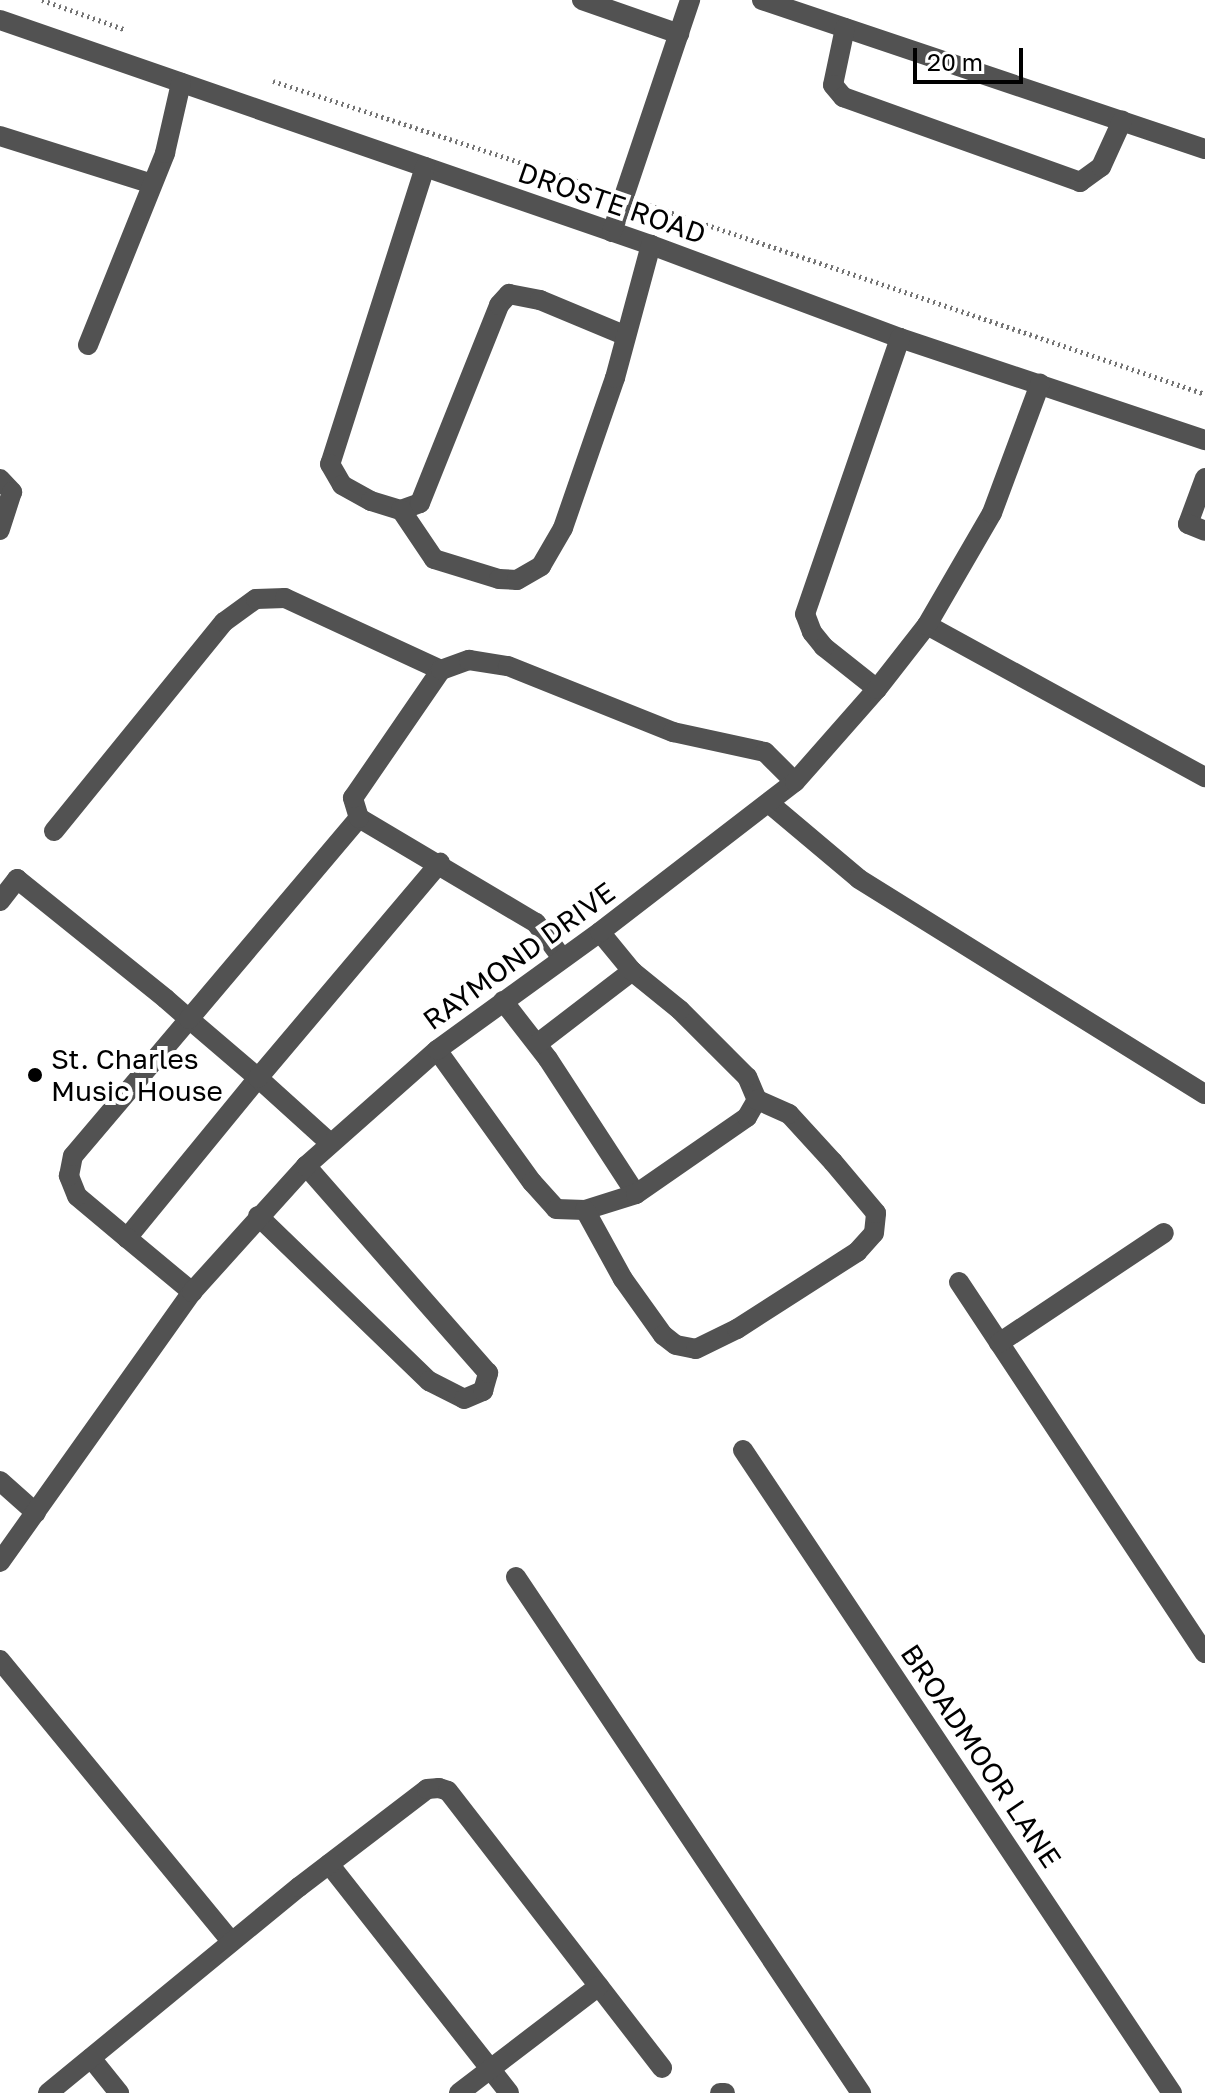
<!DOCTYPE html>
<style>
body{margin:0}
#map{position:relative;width:1205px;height:2093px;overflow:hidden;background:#fff;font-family:"Golos Text",sans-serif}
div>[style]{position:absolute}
.path>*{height:5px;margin-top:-2.5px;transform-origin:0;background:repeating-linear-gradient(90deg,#747474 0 2px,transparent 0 6px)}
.minor>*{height:20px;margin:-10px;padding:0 10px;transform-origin:10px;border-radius:10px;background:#525252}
.dots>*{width:22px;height:22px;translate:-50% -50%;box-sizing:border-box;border:4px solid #fff;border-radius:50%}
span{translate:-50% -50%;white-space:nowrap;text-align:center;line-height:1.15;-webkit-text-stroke:8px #fff;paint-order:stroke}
.street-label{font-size:28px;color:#000}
.poi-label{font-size:28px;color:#000}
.left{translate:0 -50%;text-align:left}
.scale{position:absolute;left:913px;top:48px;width:110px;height:36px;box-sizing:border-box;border:4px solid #000;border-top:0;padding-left:10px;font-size:24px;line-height:28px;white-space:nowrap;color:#000;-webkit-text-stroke:6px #fff;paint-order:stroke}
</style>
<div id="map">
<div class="path">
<i style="left:42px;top:0;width:87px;rotate:19.5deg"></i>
<i style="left:273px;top:81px;width:342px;rotate:18.2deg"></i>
<i style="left:649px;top:205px;width:587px;rotate:18.77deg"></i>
</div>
<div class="minor">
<i style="left:582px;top:0;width:103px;rotate:19.3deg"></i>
<i style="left:762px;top:0;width:467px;rotate:18.6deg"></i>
<i style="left:0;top:20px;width:689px;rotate:19.07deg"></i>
<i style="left:651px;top:245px;width:266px;rotate:20.5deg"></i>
<i style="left:900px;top:338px;width:322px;rotate:18.5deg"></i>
<i style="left:845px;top:28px;width:58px;rotate:101.9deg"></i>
<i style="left:833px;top:85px;width:16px;rotate:50deg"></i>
<i style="left:843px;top:97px;width:252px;rotate:19.7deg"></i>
<i style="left:1080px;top:182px;width:26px;rotate:-36deg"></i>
<i style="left:1101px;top:167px;width:51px;rotate:-65.5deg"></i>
<i style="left:0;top:136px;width:159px;rotate:17.5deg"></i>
<i style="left:425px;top:167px;width:312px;rotate:107.7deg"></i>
<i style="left:330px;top:464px;width:24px;rotate:60deg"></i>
<i style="left:342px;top:485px;width:33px;rotate:29deg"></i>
<i style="left:371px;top:501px;width:31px;rotate:17deg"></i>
<i style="left:401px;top:510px;width:20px;rotate:-20deg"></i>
<i style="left:420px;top:503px;width:213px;rotate:-68.2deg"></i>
<i style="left:499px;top:305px;width:15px;rotate:-48deg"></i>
<i style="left:509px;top:294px;width:32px;rotate:11deg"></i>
<i style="left:540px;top:300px;width:91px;rotate:22.6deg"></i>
<i style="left:612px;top:232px;width:245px;rotate:-71.4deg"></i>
<i style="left:88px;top:345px;width:207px;rotate:-68.1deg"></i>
<i style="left:165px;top:153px;width:72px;rotate:-77.1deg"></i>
<i style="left:1205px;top:478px;width:49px;rotate:110.3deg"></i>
<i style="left:1188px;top:524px;width:18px;rotate:22deg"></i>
<i style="left:0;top:479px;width:18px;rotate:47deg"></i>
<i style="left:12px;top:492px;width:40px;rotate:108deg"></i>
<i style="left:401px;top:510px;width:59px;rotate:56deg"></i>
<i style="left:434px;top:559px;width:68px;rotate:17.1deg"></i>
<i style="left:499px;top:579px;width:18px;rotate:3deg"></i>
<i style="left:517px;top:580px;width:28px;rotate:-30deg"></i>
<i style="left:541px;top:566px;width:44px;rotate:-59.9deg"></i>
<i style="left:563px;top:528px;width:159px;rotate:-70.9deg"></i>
<i style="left:615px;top:378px;width:138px;rotate:-74.9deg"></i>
<i style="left:927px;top:625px;width:317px;rotate:28.7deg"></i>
<i style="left:877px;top:689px;width:68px;rotate:-141.6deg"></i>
<i style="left:824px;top:647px;width:19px;rotate:-129deg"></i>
<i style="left:812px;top:632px;width:19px;rotate:-111deg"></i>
<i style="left:805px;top:614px;width:292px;rotate:-71deg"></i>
<i style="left:770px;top:804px;width:116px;rotate:40.1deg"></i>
<i style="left:859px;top:879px;width:407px;rotate:31.9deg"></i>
<i style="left:54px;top:831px;width:269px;rotate:-50.9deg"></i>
<i style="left:224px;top:622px;width:39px;rotate:-36deg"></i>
<i style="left:256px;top:599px;width:29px;rotate:-2deg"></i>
<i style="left:285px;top:598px;width:172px;rotate:24.8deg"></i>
<i style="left:0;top:901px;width:28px;rotate:-52deg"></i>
<i style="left:17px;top:879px;width:191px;rotate:38.8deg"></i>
<i style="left:166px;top:999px;width:30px;rotate:41deg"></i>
<i style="left:189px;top:1019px;width:91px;rotate:40.5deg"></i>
<i style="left:258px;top:1078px;width:207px;rotate:129.3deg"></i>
<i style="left:127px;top:1238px;width:65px;rotate:-140deg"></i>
<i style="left:77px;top:1196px;width:22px;rotate:-112deg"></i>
<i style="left:69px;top:1176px;width:20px;rotate:-79deg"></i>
<i style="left:73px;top:1156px;width:180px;rotate:-49.7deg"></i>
<i style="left:189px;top:1019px;width:263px;rotate:-49.8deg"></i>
<i style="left:562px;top:958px;width:44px;rotate:-126.6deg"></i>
<i style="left:536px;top:923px;width:206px;rotate:-149.3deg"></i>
<i style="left:359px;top:818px;width:21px;rotate:-107deg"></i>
<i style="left:353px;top:798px;width:155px;rotate:-55.5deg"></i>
<i style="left:441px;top:670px;width:30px;rotate:-20deg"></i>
<i style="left:469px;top:660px;width:39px;rotate:9deg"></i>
<i style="left:508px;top:666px;width:178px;rotate:21.8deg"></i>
<i style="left:673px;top:732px;width:94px;rotate:12.3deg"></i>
<i style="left:765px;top:752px;width:42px;rotate:45deg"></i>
<i style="left:503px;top:1001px;width:73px;rotate:52.2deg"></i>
<i style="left:548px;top:1059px;width:161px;rotate:56.9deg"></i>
<i style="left:537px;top:1044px;width:120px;rotate:-37.5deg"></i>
<i style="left:437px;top:1050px;width:163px;rotate:54.3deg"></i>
<i style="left:532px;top:1182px;width:36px;rotate:48deg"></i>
<i style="left:556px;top:1209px;width:29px;rotate:2deg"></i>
<i style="left:585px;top:1210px;width:53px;rotate:-17.4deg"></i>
<i style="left:636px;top:1194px;width:135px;rotate:-34.7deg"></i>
<i style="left:747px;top:1117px;width:20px;rotate:-60deg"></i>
<i style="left:757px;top:1100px;width:25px;rotate:-113deg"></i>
<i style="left:747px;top:1077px;width:95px;rotate:-135deg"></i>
<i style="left:680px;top:1010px;width:62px;rotate:-140.9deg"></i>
<i style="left:632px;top:971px;width:50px;rotate:-129.4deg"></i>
<i style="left:330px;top:1143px;width:97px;rotate:-137.9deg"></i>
<i style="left:258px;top:1078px;width:282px;rotate:-49.8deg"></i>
<i style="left:585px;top:1210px;width:79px;rotate:61.2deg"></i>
<i style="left:623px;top:1279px;width:69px;rotate:54.5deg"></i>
<i style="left:663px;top:1335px;width:16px;rotate:38deg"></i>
<i style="left:676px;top:1345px;width:20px;rotate:11deg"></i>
<i style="left:696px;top:1349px;width:46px;rotate:-26deg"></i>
<i style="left:737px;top:1329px;width:143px;rotate:-32.7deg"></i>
<i style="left:857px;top:1252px;width:25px;rotate:-48deg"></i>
<i style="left:874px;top:1233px;width:20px;rotate:-84deg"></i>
<i style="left:876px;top:1213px;width:67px;rotate:-130.1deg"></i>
<i style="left:833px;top:1162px;width:65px;rotate:-132.5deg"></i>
<i style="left:789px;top:1114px;width:35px;rotate:-156deg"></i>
<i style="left:258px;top:1216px;width:238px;rotate:44deg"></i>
<i style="left:429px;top:1381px;width:39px;rotate:27deg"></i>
<i style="left:464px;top:1399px;width:21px;rotate:-23deg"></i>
<i style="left:483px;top:1391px;width:19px;rotate:-74deg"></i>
<i style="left:488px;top:1373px;width:276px;rotate:-131.3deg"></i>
<i style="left:127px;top:1238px;width:85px;rotate:39.7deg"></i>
<i style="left:959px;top:1282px;width:445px;rotate:56.5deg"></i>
<i style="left:999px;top:1343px;width:198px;rotate:-33.7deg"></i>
<i style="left:743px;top:1450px;width:773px;rotate:56.29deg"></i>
<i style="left:0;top:1481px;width:48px;rotate:41.6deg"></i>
<i style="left:0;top:1562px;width:331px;rotate:-54.6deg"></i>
<i style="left:192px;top:1292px;width:170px;rotate:-47.9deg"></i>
<i style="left:306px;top:1166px;width:175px;rotate:-41.5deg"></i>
<i style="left:437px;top:1050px;width:201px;rotate:-35.9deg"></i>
<i style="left:600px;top:932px;width:246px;rotate:-37.6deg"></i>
<i style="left:795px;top:782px;width:124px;rotate:-48.6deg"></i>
<i style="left:877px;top:689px;width:81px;rotate:-52deg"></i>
<i style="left:927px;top:625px;width:129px;rotate:-59.9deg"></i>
<i style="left:992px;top:513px;width:138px;rotate:-69.6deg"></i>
<i style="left:516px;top:1577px;width:621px;rotate:56.23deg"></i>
<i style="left:0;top:1660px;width:364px;rotate:50.6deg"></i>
<i style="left:329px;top:1864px;width:291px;rotate:51.8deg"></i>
<i style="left:91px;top:2058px;width:45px;rotate:51.3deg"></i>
<i style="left:48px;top:2093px;width:325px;rotate:-39.4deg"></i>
<i style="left:299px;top:1887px;width:161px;rotate:-37.4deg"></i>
<i style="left:427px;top:1789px;width:12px;rotate:-5deg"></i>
<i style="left:439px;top:1788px;width:9px;rotate:18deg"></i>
<i style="left:448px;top:1791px;width:350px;rotate:52.3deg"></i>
<i style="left:459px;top:2093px;width:176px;rotate:-37.4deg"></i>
<i style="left:720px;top:2093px;width:5px"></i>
</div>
<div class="dots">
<i style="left:35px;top:1075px;background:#000"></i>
</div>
<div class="street-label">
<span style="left:612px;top:203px;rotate:19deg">DROSTE ROAD</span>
<span style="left:519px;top:956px;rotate:-36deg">RAYMOND DRIVE</span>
<span style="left:981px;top:1756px;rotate:56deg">BROADMOOR LANE</span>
</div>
<div class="poi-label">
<span class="left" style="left:51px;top:1075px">St. Charles<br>Music House</span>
</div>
<div class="scale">20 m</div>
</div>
